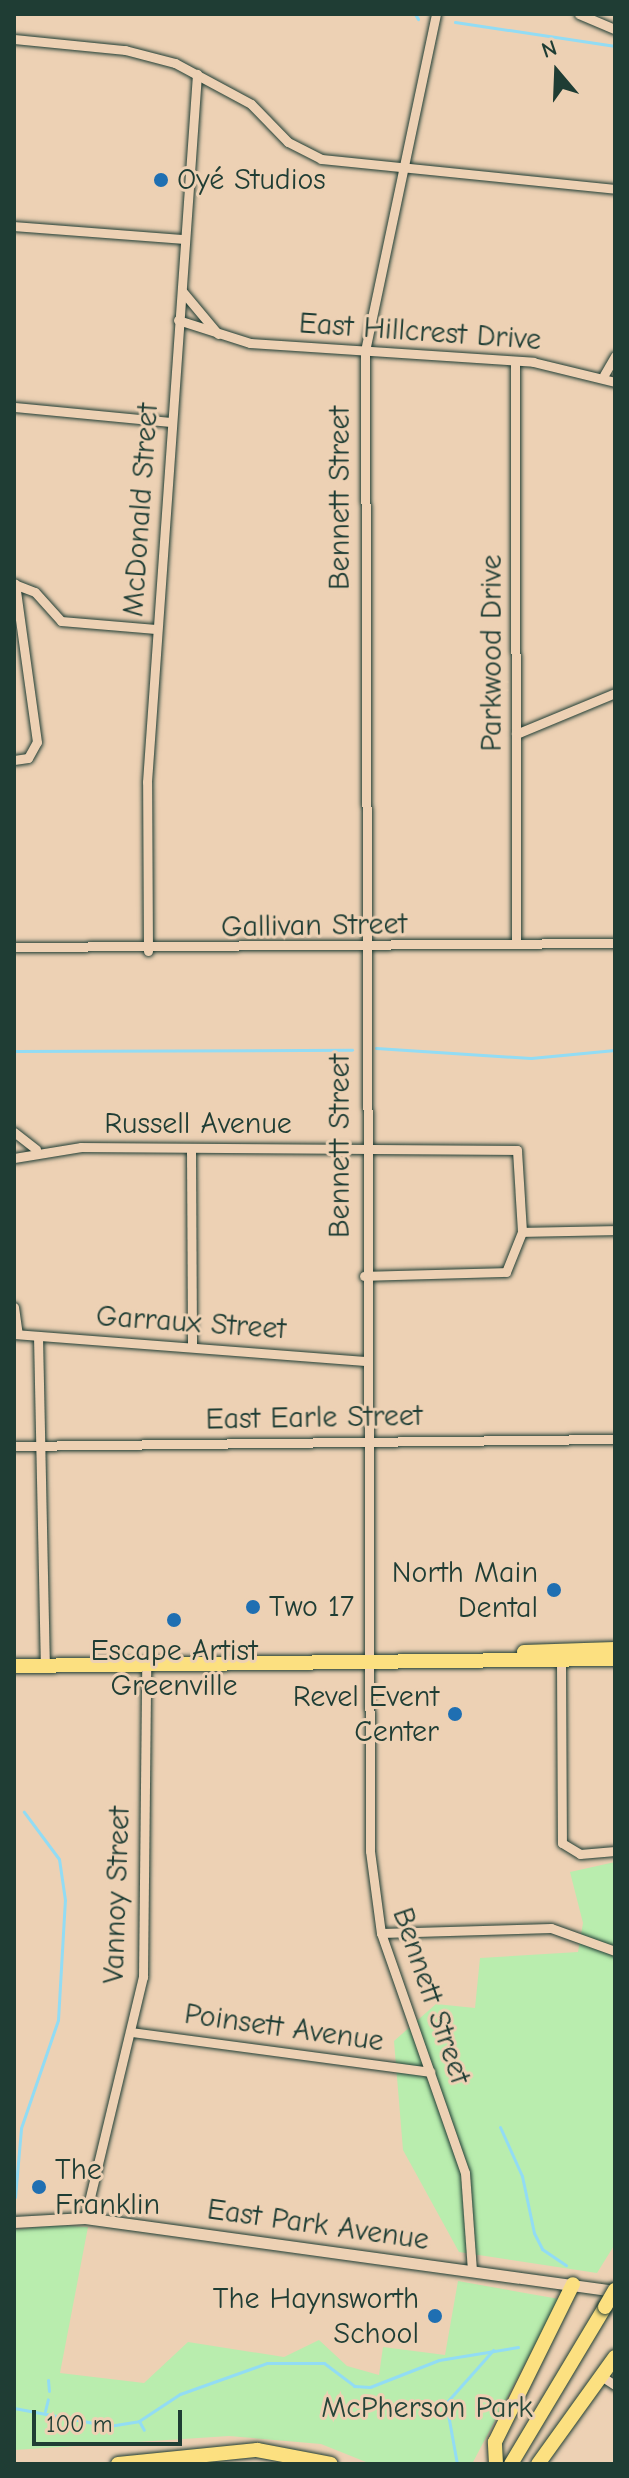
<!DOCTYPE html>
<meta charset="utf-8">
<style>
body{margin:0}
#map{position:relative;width:629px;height:2478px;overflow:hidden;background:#edd1b4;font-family:"Comic Neue",sans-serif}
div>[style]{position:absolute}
.green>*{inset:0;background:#b9edae}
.stream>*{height:3px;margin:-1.5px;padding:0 1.5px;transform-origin:1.5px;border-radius:1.5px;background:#92dcf4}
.roads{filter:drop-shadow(0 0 2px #1f3d34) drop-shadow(0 0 2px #1f3d34)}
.minor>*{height:9px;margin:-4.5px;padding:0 4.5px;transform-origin:4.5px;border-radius:4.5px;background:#edd1b4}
.tertiary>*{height:11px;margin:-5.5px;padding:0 5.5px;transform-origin:5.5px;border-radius:5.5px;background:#edd1b4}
.primary>*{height:14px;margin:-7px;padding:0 7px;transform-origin:7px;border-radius:7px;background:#fce080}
.trunk>*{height:14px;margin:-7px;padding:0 7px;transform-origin:7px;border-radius:7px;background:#fce080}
.bridges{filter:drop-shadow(0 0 2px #1f3d34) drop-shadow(0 0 2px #1f3d34)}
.primary-bridge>*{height:14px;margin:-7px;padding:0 7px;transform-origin:7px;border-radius:7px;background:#fce080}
.dots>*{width:22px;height:22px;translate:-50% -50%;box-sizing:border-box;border:4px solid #edd1b4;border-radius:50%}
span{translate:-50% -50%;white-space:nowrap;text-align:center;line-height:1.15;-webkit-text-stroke:6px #edd1b4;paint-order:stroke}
.poi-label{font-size:30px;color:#1f3d34}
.left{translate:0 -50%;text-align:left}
.right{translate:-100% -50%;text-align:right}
.street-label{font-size:30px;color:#1f3d34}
.park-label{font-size:30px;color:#27463a}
.frame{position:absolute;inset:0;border:16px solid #1f3d34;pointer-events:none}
.north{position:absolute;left:517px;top:32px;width:80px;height:80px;-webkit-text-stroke:6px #edd1b4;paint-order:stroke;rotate:341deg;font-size:22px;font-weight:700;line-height:32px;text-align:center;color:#1f3d34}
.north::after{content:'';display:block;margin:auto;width:28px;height:36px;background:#1f3d34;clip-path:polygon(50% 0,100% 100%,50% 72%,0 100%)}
.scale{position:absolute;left:32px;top:2410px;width:150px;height:36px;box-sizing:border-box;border:4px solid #1f3d34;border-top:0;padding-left:10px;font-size:24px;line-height:28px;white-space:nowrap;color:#1f3d34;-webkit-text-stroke:6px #edd1b4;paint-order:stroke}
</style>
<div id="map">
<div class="green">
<i style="clip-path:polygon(615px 1862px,615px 2244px,597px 2273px,459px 2252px,403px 2150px,394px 2041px,436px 2004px,475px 2008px,480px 1958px,578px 1952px,583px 1923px,570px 1872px)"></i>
<i style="clip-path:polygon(54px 2225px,88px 2227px,60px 2373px,144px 2383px,188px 2342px,284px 2357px,319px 2340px,347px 2366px,379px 2375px,383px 2347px,445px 2355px,458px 2281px,559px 2299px,472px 2464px,371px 2464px,321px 2444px,229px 2436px,14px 2450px,14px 2230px)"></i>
</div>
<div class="stream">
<i style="left:415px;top:14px;width:6px;rotate:59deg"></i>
<i style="left:455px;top:22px;width:162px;rotate:8.5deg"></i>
<i style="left:376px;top:1048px;width:155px;rotate:3.7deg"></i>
<i style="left:531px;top:1058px;width:84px;rotate:-5.4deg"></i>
<i style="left:14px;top:1051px;width:338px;rotate:-0.2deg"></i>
<i style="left:500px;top:2127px;width:54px;rotate:65.8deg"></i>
<i style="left:522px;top:2176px;width:58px;rotate:78.1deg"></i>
<i style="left:534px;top:2233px;width:18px;rotate:63deg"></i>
<i style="left:542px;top:2249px;width:29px;rotate:34deg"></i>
<i style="left:15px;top:2197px;width:69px;rotate:-85deg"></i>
<i style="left:21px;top:2128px;width:114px;rotate:-71.1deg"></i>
<i style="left:58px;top:2020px;width:120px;rotate:-86.7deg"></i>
<i style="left:65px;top:1900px;width:41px;rotate:-98.3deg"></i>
<i style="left:59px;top:1859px;width:59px;rotate:-126.7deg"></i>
<i style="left:48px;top:2380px;width:11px;rotate:85deg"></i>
<i style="left:14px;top:2408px;width:97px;rotate:10.7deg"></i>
<i style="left:109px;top:2426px;width:30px;rotate:-9deg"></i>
<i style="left:139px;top:2421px;width:49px;rotate:-33.4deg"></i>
<i style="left:180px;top:2394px;width:92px;rotate:-19.6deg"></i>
<i style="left:267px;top:2363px;width:57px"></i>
<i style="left:324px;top:2363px;width:38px;rotate:37deg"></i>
<i style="left:354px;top:2386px;width:16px;rotate:4deg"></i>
<i style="left:370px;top:2387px;width:74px;rotate:-21.4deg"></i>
<i style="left:439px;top:2360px;width:80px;rotate:-9.3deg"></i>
<i style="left:45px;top:2411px;width:12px;rotate:-76deg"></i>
<i style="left:139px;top:2421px;width:10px;rotate:61deg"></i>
<i style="left:457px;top:2464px;width:62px;rotate:-100.2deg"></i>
<i style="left:446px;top:2403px;width:71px;rotate:-48.4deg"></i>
</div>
<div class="roads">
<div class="minor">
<i style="left:436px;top:14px;width:344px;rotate:101.9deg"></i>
<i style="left:365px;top:351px;width:1500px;rotate:89.81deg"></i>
<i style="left:370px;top:1851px;width:83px;rotate:82.4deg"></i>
<i style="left:381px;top:1933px;width:254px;rotate:70.7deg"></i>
<i style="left:465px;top:2173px;width:97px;rotate:85.9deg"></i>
<i style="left:579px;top:14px;width:39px;rotate:23deg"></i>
<i style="left:14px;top:39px;width:112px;rotate:5.7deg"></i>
<i style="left:125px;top:50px;width:52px;rotate:14.6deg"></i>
<i style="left:175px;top:63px;width:86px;rotate:28.3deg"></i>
<i style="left:251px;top:104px;width:53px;rotate:45.8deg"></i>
<i style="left:288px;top:142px;width:37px;rotate:27deg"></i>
<i style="left:321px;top:159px;width:296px;rotate:5.8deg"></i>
<i style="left:14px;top:226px;width:170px;rotate:4.4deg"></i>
<i style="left:182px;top:291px;width:56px;rotate:50.1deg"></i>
<i style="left:178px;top:320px;width:76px;rotate:17.7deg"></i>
<i style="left:250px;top:343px;width:284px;rotate:3.8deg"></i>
<i style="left:533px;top:362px;width:84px;rotate:13.7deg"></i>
<i style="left:515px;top:361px;width:583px;rotate:89.9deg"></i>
<i style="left:604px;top:375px;width:22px;rotate:-60deg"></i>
<i style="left:14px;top:407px;width:158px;rotate:5.5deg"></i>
<i style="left:14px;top:584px;width:22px;rotate:21deg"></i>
<i style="left:35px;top:592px;width:39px;rotate:48deg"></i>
<i style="left:61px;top:621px;width:95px;rotate:4.8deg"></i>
<i style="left:516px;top:734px;width:107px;rotate:-22.5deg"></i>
<i style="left:14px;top:760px;width:14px;rotate:-8deg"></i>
<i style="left:28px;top:758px;width:18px;rotate:-61deg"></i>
<i style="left:37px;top:742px;width:160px;rotate:-97.9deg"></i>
<i style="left:14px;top:947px;width:601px;rotate:-0.38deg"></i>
<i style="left:148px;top:951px;width:169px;rotate:-90.3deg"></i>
<i style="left:147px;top:782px;width:710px;rotate:-85.96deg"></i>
<i style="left:14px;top:1132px;width:28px;rotate:38deg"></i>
<i style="left:191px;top:1148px;width:199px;rotate:89.7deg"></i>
<i style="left:14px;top:1158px;width:68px;rotate:-9.3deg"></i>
<i style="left:81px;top:1147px;width:436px;rotate:0.4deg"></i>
<i style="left:517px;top:1150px;width:82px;rotate:86.5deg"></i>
<i style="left:522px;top:1232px;width:43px;rotate:111.8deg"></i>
<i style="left:506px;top:1272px;width:142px;rotate:178.4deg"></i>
<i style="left:522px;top:1232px;width:93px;rotate:-1.2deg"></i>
<i style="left:14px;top:1307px;width:27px;rotate:82deg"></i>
<i style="left:14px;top:1334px;width:352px;rotate:4.4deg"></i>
<i style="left:38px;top:1336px;width:330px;rotate:88.8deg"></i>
<i style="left:14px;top:1446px;width:601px;rotate:-0.67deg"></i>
<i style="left:561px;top:1662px;width:181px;rotate:89.7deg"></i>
<i style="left:562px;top:1843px;width:21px;rotate:31deg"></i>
<i style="left:580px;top:1854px;width:35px;rotate:-5deg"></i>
<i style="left:381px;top:1933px;width:170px;rotate:-1.7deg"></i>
<i style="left:551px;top:1928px;width:68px;rotate:19.8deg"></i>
<i style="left:131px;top:2032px;width:302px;rotate:7.6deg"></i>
<i style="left:85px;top:2218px;width:248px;rotate:-76.5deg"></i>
<i style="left:143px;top:1977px;width:312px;rotate:-89.4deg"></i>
<i style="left:601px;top:2376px;width:17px;rotate:33deg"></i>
</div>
<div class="tertiary">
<i style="left:14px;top:2222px;width:71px;rotate:-3.2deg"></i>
<i style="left:85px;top:2218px;width:535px;rotate:7.84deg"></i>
</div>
<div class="primary">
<i style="left:496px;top:2464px;width:22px;rotate:-93deg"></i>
<i style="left:495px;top:2442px;width:176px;rotate:-63.7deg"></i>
<i style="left:511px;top:2464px;width:183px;rotate:-59.1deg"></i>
<i style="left:538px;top:2464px;width:132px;rotate:-54.3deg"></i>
</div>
<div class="trunk">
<i style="left:524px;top:1652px;width:91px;rotate:-1.9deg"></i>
<i style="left:14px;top:1666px;width:601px;rotate:-0.67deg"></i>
<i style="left:118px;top:2464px;width:140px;rotate:-5.8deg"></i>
<i style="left:257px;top:2450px;width:75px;rotate:10.7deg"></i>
</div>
</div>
<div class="bridges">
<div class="primary-bridge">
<i style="left:605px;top:2307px;width:20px;rotate:-60deg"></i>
</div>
</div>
<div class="dots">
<i style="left:161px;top:180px;background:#1f6fb2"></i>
<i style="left:554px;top:1590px;background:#1f6fb2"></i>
<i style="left:253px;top:1607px;background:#1f6fb2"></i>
<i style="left:174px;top:1620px;background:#1f6fb2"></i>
<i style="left:455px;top:1714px;background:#1f6fb2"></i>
<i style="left:39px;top:2187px;background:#1f6fb2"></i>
<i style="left:435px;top:2316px;background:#1f6fb2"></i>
</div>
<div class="poi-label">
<span class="left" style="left:177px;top:180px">Oyé Studios</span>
<span class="right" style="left:538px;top:1590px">North Main<br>Dental</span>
<span class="left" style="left:269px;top:1607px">Two 17</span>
<span style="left:174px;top:1668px">Escape Artist<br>Greenville</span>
<span class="right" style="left:439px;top:1714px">Revel Event<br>Center</span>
<span class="left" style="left:55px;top:2187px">The<br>Franklin</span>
<span class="right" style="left:419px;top:2316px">The Haynsworth<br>School</span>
</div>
<div class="street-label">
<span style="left:420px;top:332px;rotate:4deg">East Hillcrest Drive</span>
<span style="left:340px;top:498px;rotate:-90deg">Bennett Street</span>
<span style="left:141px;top:510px;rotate:-86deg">McDonald Street</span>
<span style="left:492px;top:653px;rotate:-90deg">Parkwood Drive</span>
<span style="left:314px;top:926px;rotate:-1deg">Gallivan Street</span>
<span style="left:198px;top:1124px">Russell Avenue</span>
<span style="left:340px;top:1146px;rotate:-90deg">Bennett Street</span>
<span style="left:191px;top:1323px;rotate:4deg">Garraux Street</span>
<span style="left:314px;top:1418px;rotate:-1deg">East Earle Street</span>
<span style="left:117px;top:1895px;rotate:-88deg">Vannoy Street</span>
<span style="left:431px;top:1996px;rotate:71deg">Bennett Street</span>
<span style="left:284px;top:2028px;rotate:8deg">Poinsett Avenue</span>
<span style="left:318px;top:2225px;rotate:8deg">East Park Avenue</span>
</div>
<div class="park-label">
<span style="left:427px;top:2408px">McPherson Park</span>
</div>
<div class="frame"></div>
<div class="north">N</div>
<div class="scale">100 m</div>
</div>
